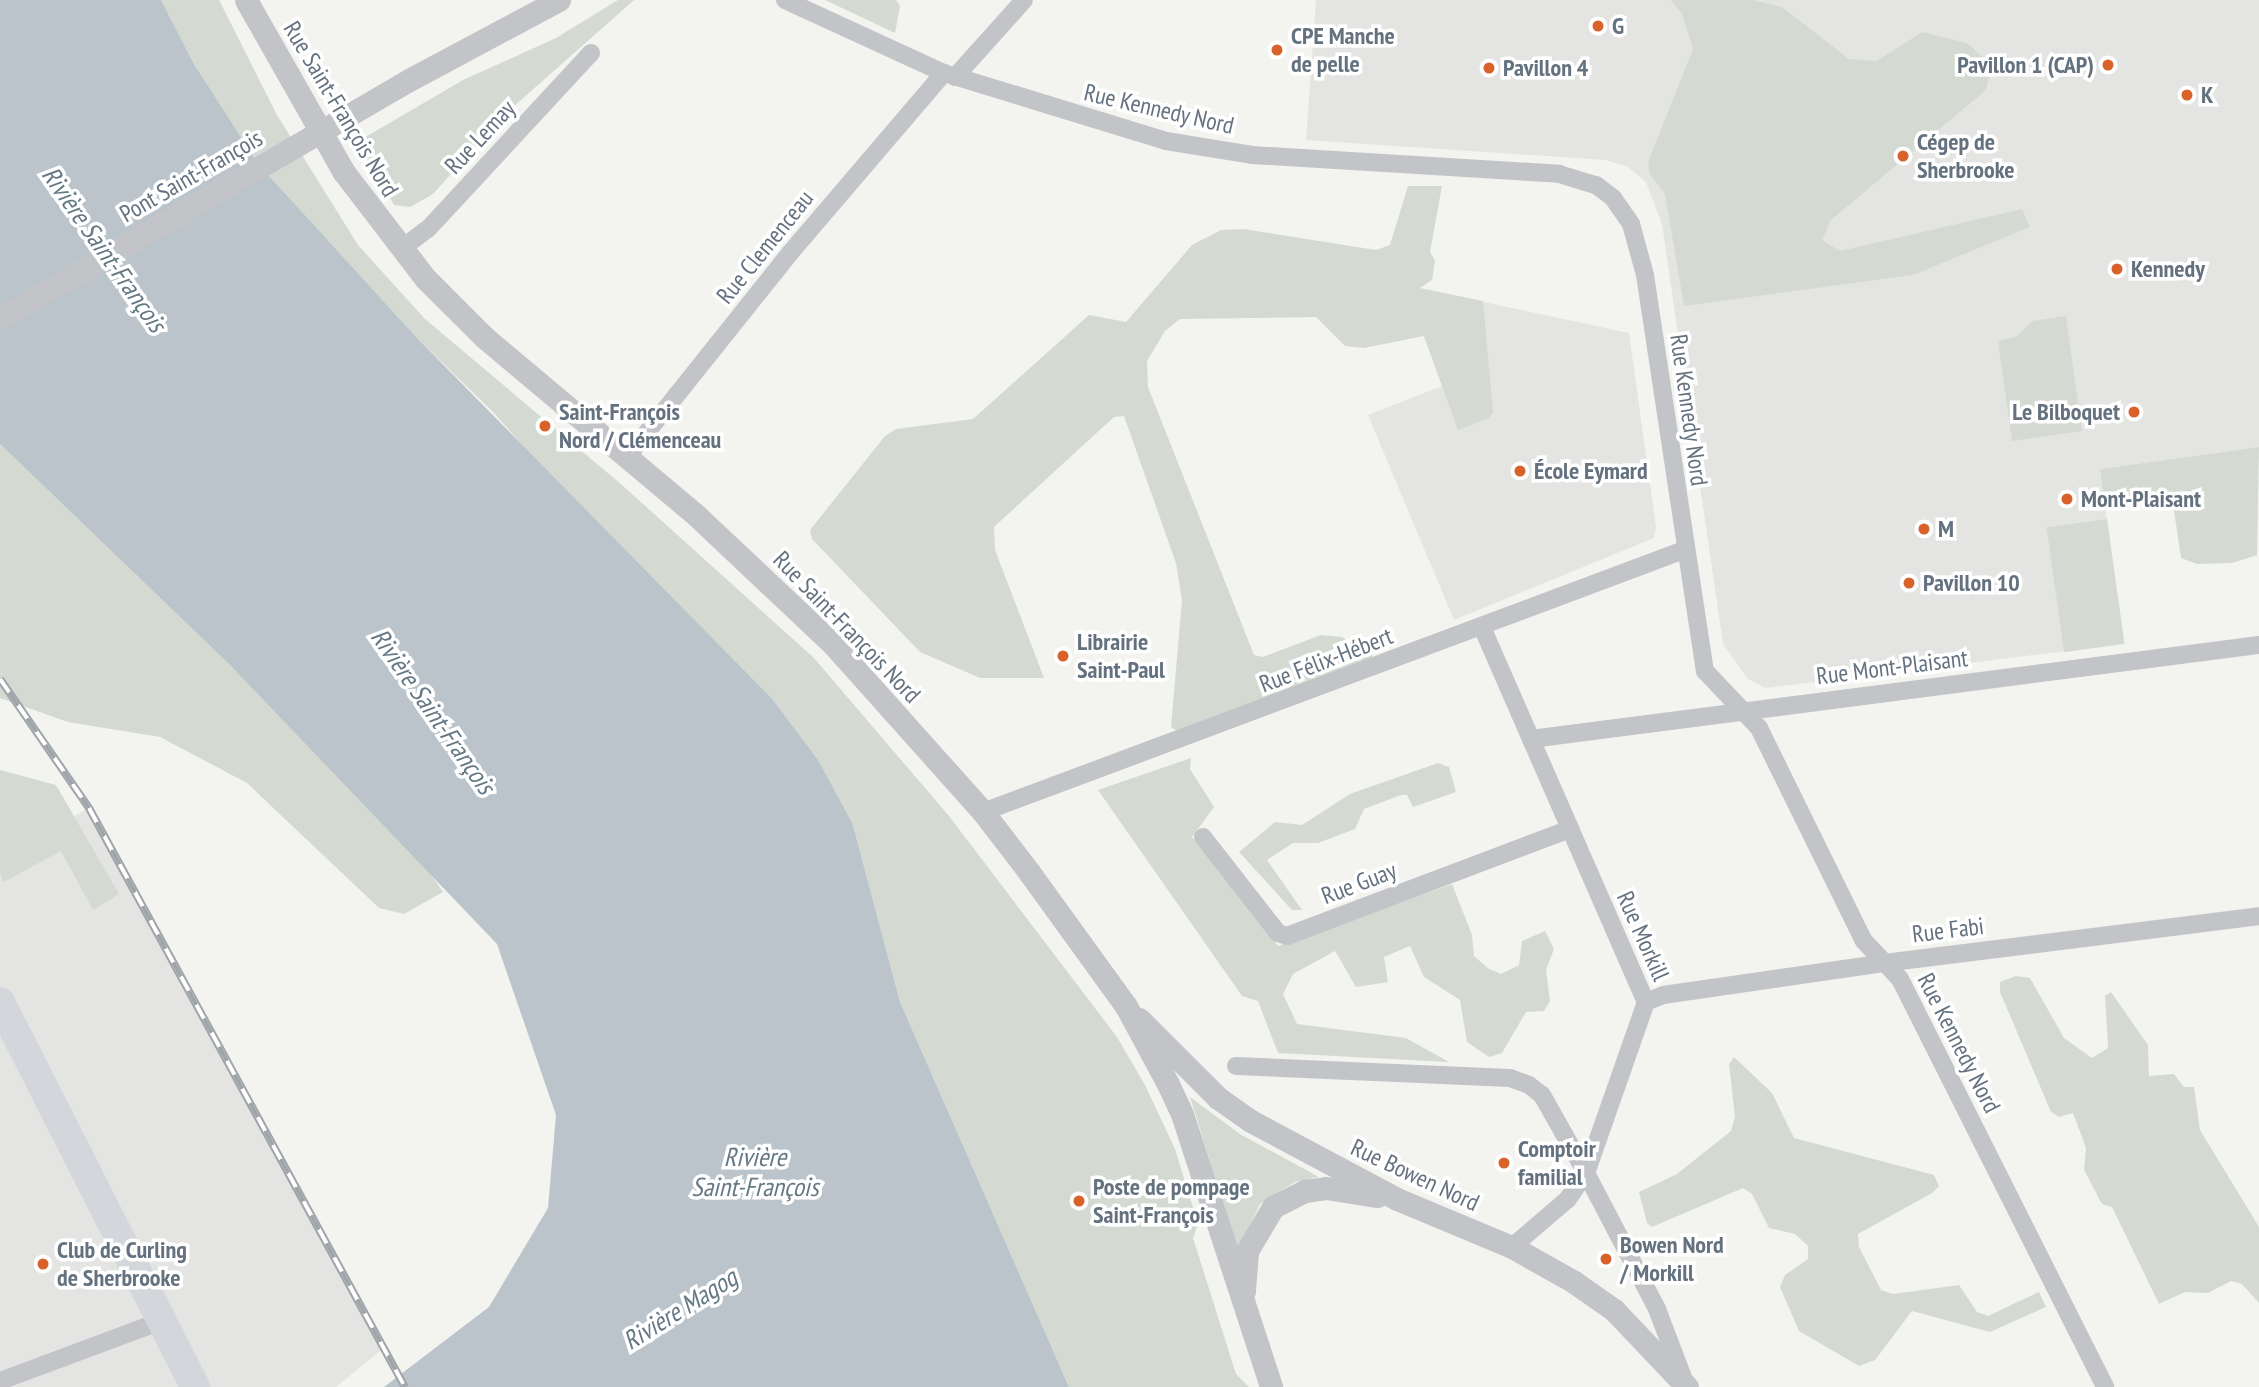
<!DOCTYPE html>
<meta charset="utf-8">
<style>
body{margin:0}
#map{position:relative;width:2259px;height:1387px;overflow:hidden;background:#f3f4f0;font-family:"PT Sans Narrow",sans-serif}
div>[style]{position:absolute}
.built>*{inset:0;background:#e4e5e3}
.green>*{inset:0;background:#d4dad1;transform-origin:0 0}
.water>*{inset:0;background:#bac4ca}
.minor>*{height:18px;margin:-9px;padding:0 9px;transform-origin:9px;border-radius:9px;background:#c2c4c8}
.tertiary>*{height:23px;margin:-11.5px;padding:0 11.5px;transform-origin:11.5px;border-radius:11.5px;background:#c2c4c8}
.primary>*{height:30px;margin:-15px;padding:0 15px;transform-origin:15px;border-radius:15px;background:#d3d7db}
.rail>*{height:8px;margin-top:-4px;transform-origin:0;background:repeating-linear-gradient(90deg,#fff 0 16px,#a0a5aa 0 32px);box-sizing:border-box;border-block:2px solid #a0a5aa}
.dots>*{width:19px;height:19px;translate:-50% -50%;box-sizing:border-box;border:4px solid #fff;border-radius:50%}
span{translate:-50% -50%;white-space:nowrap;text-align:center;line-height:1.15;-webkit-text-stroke:7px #fff;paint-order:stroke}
.poi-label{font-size:24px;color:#64717f;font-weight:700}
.left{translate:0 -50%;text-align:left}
.right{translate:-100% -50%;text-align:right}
.street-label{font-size:24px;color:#64717f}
.water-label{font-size:26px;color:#647984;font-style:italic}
</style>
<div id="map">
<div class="built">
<i style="clip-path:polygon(1316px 0,2259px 0,2259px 447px,2100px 469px,2124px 644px,1765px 688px,1748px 679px,1723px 644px,1662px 224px,1646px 182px,1628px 167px,1606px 160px,1306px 140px)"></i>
<i style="clip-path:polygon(1405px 285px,1629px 333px,1656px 527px,1654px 538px,1454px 620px,1368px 415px,1442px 386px)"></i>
<i style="clip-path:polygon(89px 808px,384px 1348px,336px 1387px,0 1387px,0 856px)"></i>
</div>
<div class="green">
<i style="clip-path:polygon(161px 0,219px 0,277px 115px,358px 245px,425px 319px,622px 485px,814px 658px,949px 816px,1117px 1037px,1145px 1085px,1175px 1149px,1198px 1224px,1193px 1238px,1236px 1374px,1249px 1387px,1069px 1387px,900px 1002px,853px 825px,494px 413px,417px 338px,257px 164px,194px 64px)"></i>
<i style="clip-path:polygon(618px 0,634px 0,504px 115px,433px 194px,410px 207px,394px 205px,357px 142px,463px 80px,556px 38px)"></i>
<i style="clip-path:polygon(825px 0,896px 0,900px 6px,895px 33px)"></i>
<i style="clip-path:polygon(1671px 0,1752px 0,1782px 7px,1849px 59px,1877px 61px,1922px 32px,1967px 43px,1991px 65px,1986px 90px,1831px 220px,1822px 240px,1840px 251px,2022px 209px,2030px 227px,1913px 275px,1684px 306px,1665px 194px,1650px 174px,1648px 162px,1693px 49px,1682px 14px)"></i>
<i style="clip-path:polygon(1408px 186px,1442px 186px,1430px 252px,1435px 261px,1432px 280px,1420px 288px,1483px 301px,1493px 412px,1489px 418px,1458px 430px,1424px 336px,1364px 348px,1345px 346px,1316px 317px,1180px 319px,1165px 331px,1147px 361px,1148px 387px,1254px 655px,1263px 657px,1321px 635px,1342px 637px,1372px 655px,1372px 659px,1177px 731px,1171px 727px,1182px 600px,1176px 563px,1124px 416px,1114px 417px,994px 527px,995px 550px,1044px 678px,980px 678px,920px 652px,812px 539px,810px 530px,885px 436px,896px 429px,973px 419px,1089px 315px,1126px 322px,1192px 245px,1221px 230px,1244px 229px,1376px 250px,1390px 245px)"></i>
<i style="clip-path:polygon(2066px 316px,2082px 431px,2012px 441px,1998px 341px,2016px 337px,2032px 321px)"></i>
<i style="clip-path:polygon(0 444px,231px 666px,421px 860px,443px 892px,404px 914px,379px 908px,247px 783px,160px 737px,68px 722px,0 698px)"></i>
<i style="clip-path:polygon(2259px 447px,2257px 555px,2232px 563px,2197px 564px,2181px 558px,2173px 504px,2104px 500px,2100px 469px)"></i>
<i style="left:2107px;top:519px;width:126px;height:61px;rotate:82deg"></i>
<i style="clip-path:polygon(1191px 758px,1190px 769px,1214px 807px,1192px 837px,1278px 946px,1452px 884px,1472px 935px,1474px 956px,1489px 969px,1501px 974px,1519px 965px,1522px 941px,1545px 931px,1554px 949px,1546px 970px,1550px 1001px,1544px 1011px,1526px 1012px,1502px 1053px,1489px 1057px,1467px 1042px,1460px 1000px,1424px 977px,1410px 946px,1384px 957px,1388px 982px,1356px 987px,1335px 951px,1293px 974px,1283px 994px,1297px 1024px,1406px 1038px,1449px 1062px,1278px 1053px,1258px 1001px,1242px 996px,1098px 790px)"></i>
<i style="clip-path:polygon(1438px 763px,1449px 767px,1456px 792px,1413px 807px,1407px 795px,1401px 795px,1364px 809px,1355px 829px,1318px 843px,1293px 843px,1267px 860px,1302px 910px,1292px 910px,1239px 852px,1275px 822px,1302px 825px,1350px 794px)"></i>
<i style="clip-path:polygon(0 770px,56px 785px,119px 894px,93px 910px,61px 851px,4px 882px,0 873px)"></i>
<i style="clip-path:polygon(2016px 976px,2030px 978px,2064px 1038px,2092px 1058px,2108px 1048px,2105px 996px,2111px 992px,2148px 1045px,2149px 1076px,2174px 1074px,2184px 1087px,2194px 1087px,2200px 1130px,2259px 1227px,2259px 1303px,2242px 1284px,2231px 1281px,2208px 1293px,2185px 1292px,2159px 1304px,2112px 1207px,2102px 1204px,2084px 1170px,2086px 1148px,2073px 1113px,2059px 1117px,2051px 1112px,2000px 992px,2000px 982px)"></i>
<i style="clip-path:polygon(1734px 1057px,1772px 1093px,1794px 1138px,1934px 1175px,1939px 1186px,1932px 1193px,1858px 1234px,1859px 1247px,1881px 1290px,1893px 1294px,1959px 1285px,1977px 1312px,1988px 1316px,2039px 1292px,2046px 1307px,1990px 1332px,1912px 1311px,1875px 1360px,1859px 1366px,1799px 1331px,1780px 1287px,1785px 1275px,1808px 1259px,1808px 1246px,1795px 1234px,1769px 1228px,1752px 1194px,1743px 1188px,1652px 1227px,1647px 1223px,1639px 1192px,1677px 1174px,1731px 1131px,1735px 1117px,1729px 1064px)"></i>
<i style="clip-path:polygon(1190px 1097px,1240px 1134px,1319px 1177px,1295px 1182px,1260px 1204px,1238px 1251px)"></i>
</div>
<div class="water">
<i style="clip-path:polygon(0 0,161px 0,194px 64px,258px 164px,417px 338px,772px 699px,818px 760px,853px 825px,900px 1002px,1069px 1387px,384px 1387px,489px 1307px,548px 1208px,556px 1115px,497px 944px,231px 666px,0 444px)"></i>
</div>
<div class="minor">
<i style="left:785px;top:0;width:175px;rotate:24.7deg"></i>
<i style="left:944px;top:73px;width:232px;rotate:17deg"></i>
<i style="left:1166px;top:141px;width:87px;rotate:9.2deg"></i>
<i style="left:1252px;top:155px;width:308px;rotate:3.5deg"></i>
<i style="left:1559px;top:174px;width:39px;rotate:17deg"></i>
<i style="left:1596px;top:185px;width:21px;rotate:37deg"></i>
<i style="left:1613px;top:198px;width:32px;rotate:55deg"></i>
<i style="left:1631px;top:224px;width:53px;rotate:74.6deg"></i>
<i style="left:1645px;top:275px;width:401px;rotate:81.4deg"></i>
<i style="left:1705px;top:671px;width:79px;rotate:46.5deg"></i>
<i style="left:1759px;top:728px;width:237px;rotate:63.8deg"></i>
<i style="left:1864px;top:941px;width:52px;rotate:46.5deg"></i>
<i style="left:1900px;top:979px;width:457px;rotate:63.3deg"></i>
<i style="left:955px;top:77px;width:103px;rotate:-48.1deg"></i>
<i style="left:401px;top:249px;width:34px;rotate:-37deg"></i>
<i style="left:428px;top:229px;width:240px;rotate:-47.2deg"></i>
<i style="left:628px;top:456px;width:260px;rotate:-51.4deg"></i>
<i style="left:790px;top:253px;width:237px;rotate:-49.5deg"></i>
<i style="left:1482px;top:627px;width:409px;rotate:66.4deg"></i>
<i style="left:1646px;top:1002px;width:181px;rotate:109.3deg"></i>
<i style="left:1586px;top:1173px;width:32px;rotate:125deg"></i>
<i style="left:1568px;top:1199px;width:74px;rotate:139.4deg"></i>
<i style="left:1531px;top:739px;width:734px;rotate:-7.36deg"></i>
<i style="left:983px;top:812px;width:748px;rotate:-20.49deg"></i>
<i style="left:1203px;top:837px;width:122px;rotate:52deg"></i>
<i style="left:1278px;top:933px;width:9px;rotate:18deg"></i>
<i style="left:1287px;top:936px;width:303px;rotate:-20.7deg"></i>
<i style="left:1646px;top:1002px;width:18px;rotate:-22deg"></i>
<i style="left:1663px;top:995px;width:223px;rotate:-8.2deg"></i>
<i style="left:1884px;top:963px;width:378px;rotate:-7.1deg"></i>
<i style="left:1236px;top:1066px;width:274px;rotate:2.5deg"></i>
<i style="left:1510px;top:1078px;width:20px;rotate:20deg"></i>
<i style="left:1529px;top:1085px;width:16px;rotate:38deg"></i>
<i style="left:1542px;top:1095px;width:90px;rotate:60.6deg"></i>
<i style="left:1586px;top:1173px;width:153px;rotate:62.4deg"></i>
<i style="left:1657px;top:1309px;width:76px;rotate:69.2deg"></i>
<i style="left:0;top:1381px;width:170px;rotate:-20.4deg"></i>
</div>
<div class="tertiary">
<i style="left:246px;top:0;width:197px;rotate:60.4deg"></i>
<i style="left:343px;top:171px;width:136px;rotate:52.5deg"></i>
<i style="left:426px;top:279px;width:82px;rotate:45deg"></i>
<i style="left:484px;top:337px;width:278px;rotate:40deg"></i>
<i style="left:697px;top:516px;width:185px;rotate:43.3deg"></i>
<i style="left:832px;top:643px;width:227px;rotate:48.2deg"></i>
<i style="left:983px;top:812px;width:76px;rotate:52.5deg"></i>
<i style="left:1029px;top:872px;width:165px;rotate:54.1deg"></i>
<i style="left:1126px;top:1006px;width:89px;rotate:61.7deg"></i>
<i style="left:1168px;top:1084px;width:33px;rotate:65deg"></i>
<i style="left:1182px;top:1114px;width:287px;rotate:71.9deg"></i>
<i style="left:0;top:318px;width:473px;rotate:-30.2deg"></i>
<i style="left:409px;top:80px;width:170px;rotate:-28.1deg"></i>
<i style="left:1139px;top:1019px;width:112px;rotate:45deg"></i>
<i style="left:1218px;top:1098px;width:38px;rotate:35deg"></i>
<i style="left:1249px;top:1120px;width:168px;rotate:28.1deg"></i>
<i style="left:1397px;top:1199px;width:125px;rotate:22.7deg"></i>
<i style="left:1512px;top:1247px;width:71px;rotate:29.4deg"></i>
<i style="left:1574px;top:1282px;width:49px;rotate:35deg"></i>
<i style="left:1614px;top:1310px;width:106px;rotate:46.5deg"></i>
<i style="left:1244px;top:1291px;width:40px;rotate:-85.7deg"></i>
<i style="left:1247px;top:1251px;width:51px;rotate:-59.4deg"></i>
<i style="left:1273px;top:1207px;width:36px;rotate:-27deg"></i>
<i style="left:1305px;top:1191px;width:21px;rotate:-8deg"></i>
<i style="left:1326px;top:1188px;width:52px;rotate:8.9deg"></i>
</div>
<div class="primary">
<i style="left:0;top:1002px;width:432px;rotate:63.1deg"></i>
</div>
<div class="rail">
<i style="left:0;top:679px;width:157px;rotate:55.4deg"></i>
<i style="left:89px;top:808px;width:660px;rotate:61.38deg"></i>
</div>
<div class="dots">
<i style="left:1598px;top:26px;background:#d9612a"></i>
<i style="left:1277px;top:50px;background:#d9612a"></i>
<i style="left:2108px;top:65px;background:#d9612a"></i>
<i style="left:1489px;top:68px;background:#d9612a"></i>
<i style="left:2187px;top:95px;background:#d9612a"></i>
<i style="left:1903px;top:156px;background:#d9612a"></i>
<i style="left:2117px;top:269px;background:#d9612a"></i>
<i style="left:2134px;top:412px;background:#d9612a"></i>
<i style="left:545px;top:426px;background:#d9612a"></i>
<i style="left:1520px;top:471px;background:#d9612a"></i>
<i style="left:2067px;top:499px;background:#d9612a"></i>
<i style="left:1924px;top:529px;background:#d9612a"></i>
<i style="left:1909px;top:583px;background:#d9612a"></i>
<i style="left:1063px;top:656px;background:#d9612a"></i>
<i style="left:1504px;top:1163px;background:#d9612a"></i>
<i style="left:1079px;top:1201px;background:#d9612a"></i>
<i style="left:1606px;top:1259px;background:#d9612a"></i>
<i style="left:43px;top:1264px;background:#d9612a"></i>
</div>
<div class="poi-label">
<span class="left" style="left:1612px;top:26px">G</span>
<span class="left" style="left:1291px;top:50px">CPE Manche<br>de pelle</span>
<span class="right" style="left:2094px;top:65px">Pavillon 1 (CAP)</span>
<span class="left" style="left:1503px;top:68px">Pavillon 4</span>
<span class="left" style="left:2201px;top:95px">K</span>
<span class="left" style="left:1917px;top:156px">Cégep de<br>Sherbrooke</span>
<span class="left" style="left:2131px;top:269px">Kennedy</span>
<span class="left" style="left:559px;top:426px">Saint-François<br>Nord / Clémenceau</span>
<span class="right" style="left:2120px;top:412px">Le Bilboquet</span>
<span class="left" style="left:1534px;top:471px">École Eymard</span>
<span class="left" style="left:2081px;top:499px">Mont-Plaisant</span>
<span class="left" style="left:1938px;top:529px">M</span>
<span class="left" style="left:1923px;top:583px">Pavillon 10</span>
<span class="left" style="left:1077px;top:656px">Librairie<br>Saint-Paul</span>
<span class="left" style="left:1518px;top:1163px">Comptoir<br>familial</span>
<span class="left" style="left:1093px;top:1201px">Poste de pompage<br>Saint-François</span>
<span class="left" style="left:1620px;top:1259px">Bowen Nord<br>/ Morkill</span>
<span class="left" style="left:57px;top:1264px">Club de Curling<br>de Sherbrooke</span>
</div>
<div class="street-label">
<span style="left:341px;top:109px;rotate:59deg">Rue Saint-François Nord</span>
<span style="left:1159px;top:109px;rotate:13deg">Rue Kennedy Nord</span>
<span style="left:480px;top:137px;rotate:-47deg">Rue Lemay</span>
<span style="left:191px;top:176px;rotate:-30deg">Pont Saint-François</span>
<span style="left:765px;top:247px;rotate:-51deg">Rue Clemenceau</span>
<span style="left:1689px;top:410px;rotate:82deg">Rue Kennedy Nord</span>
<span style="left:847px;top:627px;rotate:46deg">Rue Saint-François Nord</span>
<span style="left:1326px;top:660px;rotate:-21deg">Rue Félix-Hébert</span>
<span style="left:1892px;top:667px;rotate:-7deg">Rue Mont-Plaisant</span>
<span style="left:1359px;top:883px;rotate:-21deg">Rue Guay</span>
<span style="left:1948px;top:930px;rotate:-7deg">Rue Fabi</span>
<span style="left:1643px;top:936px;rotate:66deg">Rue Morkill</span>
<span style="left:1959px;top:1043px;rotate:63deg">Rue Kennedy Nord</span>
<span style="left:1415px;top:1175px;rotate:25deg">Rue Bowen Nord</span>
</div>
<div class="water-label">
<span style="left:104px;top:249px;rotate:55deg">Rivière Saint-François</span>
<span style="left:433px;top:711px;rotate:55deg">Rivière Saint-François</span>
<span style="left:755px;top:1172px">Rivière<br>Saint-François</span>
<span style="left:680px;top:1309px;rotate:-32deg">Rivière Magog</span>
</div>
</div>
